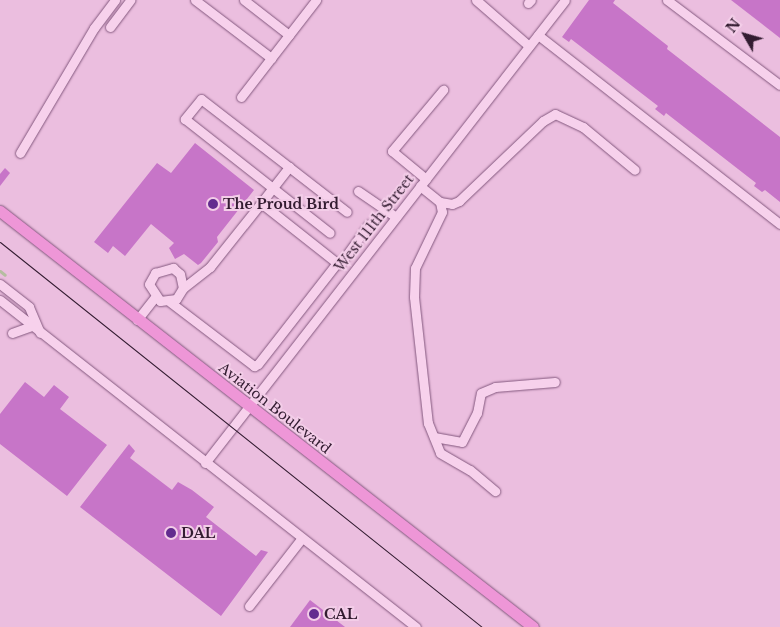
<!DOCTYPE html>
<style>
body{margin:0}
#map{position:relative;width:780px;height:627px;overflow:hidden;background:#ebbedf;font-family:"Libre Baskerville",serif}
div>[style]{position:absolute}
.stream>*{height:3px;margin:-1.5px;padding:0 1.5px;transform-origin:1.5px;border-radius:1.5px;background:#b5bda1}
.building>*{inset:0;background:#c775c8}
.roads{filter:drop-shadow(0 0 1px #83587e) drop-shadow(0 0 1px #83587e)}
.minor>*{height:9px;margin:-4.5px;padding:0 4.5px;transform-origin:4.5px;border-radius:4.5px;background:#f7d1ec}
.major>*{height:11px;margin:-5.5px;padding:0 5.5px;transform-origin:5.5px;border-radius:5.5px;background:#ee96d7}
.tram>*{height:1px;margin:-0.5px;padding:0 0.5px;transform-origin:0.5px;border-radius:0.5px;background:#331c31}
.dots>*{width:14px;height:14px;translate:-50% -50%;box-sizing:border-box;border:2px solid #f3cde8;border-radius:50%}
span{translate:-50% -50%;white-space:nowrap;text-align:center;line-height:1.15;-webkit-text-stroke:4px #f3cde8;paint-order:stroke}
.poi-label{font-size:14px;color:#331c31;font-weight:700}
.left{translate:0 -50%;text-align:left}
.street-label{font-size:14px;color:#331c31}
.north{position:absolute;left:720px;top:10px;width:50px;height:50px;-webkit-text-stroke:4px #f3cde8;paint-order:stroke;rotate:308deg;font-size:14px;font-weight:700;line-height:20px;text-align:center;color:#331c31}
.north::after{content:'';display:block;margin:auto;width:18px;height:22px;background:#331c31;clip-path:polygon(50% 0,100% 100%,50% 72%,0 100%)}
</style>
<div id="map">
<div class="stream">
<i style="left:0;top:271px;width:6px;rotate:39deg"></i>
</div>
<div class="building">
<i style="clip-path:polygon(589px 0,615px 0,613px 3px,668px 46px,667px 49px,780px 137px,780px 202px,765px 190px,762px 192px,754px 186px,756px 183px,666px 113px,664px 116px,655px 109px,658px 106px,571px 39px,569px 42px,562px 37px)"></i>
<i style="clip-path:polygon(731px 0,780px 0,780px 38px)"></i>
<i style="clip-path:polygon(195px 143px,254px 190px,217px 237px,218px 242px,201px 263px,198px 265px,184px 254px,175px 259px,169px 248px,174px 243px,151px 224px,125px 256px,113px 246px,108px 253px,94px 242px,157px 163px,171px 173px)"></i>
<i style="clip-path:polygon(5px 168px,10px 173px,0 186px,0 174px)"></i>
<i style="clip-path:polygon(25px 382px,44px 397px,54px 385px,69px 397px,60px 409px,107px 445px,67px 496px,0 444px,0 414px)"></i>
<i style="clip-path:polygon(129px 444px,135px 451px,130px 458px,172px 490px,178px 482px,192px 490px,214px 507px,206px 517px,256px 556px,261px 550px,268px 552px,221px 616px,80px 507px)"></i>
<i style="clip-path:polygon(310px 600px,345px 627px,290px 627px)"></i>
</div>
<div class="roads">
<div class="minor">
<i style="left:195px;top:0;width:96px;rotate:37.3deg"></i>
<i style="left:244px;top:0;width:57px;rotate:37.9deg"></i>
<i style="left:476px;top:0;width:70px;rotate:41deg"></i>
<i style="left:667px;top:0;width:141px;rotate:37deg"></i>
<i style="left:528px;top:3px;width:4px;rotate:-45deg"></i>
<i style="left:110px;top:27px;width:34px;rotate:-53deg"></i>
<i style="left:538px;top:35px;width:307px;rotate:38deg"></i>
<i style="left:241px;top:97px;width:123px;rotate:-52.3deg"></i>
<i style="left:20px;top:153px;width:145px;rotate:-59.4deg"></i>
<i style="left:94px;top:28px;width:35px;rotate:-53deg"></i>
<i style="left:289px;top:167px;width:111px;rotate:-142.3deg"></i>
<i style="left:201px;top:99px;width:26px;rotate:129deg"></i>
<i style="left:185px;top:119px;width:184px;rotate:38.2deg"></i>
<i style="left:426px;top:179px;width:44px;rotate:-140.5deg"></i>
<i style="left:392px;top:151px;width:80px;rotate:-50.1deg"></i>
<i style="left:420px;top:186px;width:26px;rotate:39deg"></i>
<i style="left:440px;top:202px;width:10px;rotate:79deg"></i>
<i style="left:442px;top:212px;width:62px;rotate:115.7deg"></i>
<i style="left:415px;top:268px;width:29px;rotate:92deg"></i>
<i style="left:414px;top:297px;width:127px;rotate:83.7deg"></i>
<i style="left:428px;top:423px;width:32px;rotate:68deg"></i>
<i style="left:440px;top:453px;width:34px;rotate:30deg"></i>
<i style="left:470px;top:470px;width:33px;rotate:40deg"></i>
<i style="left:358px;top:191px;width:46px;rotate:34.4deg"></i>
<i style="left:440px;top:202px;width:12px;rotate:9deg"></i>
<i style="left:452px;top:204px;width:8px;rotate:-23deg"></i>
<i style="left:459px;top:201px;width:116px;rotate:-43.6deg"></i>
<i style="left:543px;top:121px;width:14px;rotate:-30deg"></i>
<i style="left:555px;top:114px;width:31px;rotate:25deg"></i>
<i style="left:583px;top:127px;width:67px;rotate:39.6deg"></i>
<i style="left:261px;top:203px;width:46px;rotate:-52.1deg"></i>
<i style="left:289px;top:167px;width:73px;rotate:37.8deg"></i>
<i style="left:340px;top:264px;width:49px;rotate:-54.1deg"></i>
<i style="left:0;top:284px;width:37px;rotate:38deg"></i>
<i style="left:29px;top:307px;width:28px;rotate:67deg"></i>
<i style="left:0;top:300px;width:529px;rotate:38.17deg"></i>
<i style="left:170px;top:302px;width:106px;rotate:37.3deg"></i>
<i style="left:254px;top:366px;width:4px;rotate:-27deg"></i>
<i style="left:258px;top:364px;width:128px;rotate:-52deg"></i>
<i style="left:337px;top:263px;width:97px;rotate:-141.7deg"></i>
<i style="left:261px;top:203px;width:82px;rotate:128.6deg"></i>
<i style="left:210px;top:267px;width:34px;rotate:142deg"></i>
<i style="left:183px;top:288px;width:13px;rotate:122deg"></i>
<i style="left:176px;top:299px;width:16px;rotate:173deg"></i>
<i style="left:160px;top:301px;width:20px;rotate:-123deg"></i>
<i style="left:149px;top:284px;width:13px;rotate:-61deg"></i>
<i style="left:155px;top:273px;width:19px;rotate:-16deg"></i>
<i style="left:173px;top:268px;width:9px;rotate:41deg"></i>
<i style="left:180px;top:274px;width:14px;rotate:78deg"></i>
<i style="left:137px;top:320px;width:29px;rotate:-52deg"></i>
<i style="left:12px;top:333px;width:20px;rotate:-20deg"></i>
<i style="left:434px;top:437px;width:28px;rotate:10deg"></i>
<i style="left:462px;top:442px;width:33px;rotate:-63deg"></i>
<i style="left:477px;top:413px;width:20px;rotate:-79deg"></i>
<i style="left:481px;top:393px;width:15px;rotate:-23deg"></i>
<i style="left:495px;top:387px;width:60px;rotate:-4.8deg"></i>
<i style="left:205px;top:463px;width:586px;rotate:-52.13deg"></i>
<i style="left:249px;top:606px;width:86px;rotate:-52.1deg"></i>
</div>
<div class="major">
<i style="left:0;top:211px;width:676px;rotate:37.97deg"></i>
</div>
</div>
<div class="tram">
<i style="left:0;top:242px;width:617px;rotate:38.62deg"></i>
</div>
<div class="dots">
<i style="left:213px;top:204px;background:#632b8f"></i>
<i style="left:171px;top:533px;background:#632b8f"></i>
<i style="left:314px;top:614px;background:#632b8f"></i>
</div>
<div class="poi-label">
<span class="left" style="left:223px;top:204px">The Proud Bird</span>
<span class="left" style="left:181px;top:533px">DAL</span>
<span class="left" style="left:324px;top:614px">CAL</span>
</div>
<div class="street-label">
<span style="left:374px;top:223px;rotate:-52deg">West 111th Street</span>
<span style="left:275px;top:408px;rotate:38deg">Aviation Boulevard</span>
</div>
<div class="north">N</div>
</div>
